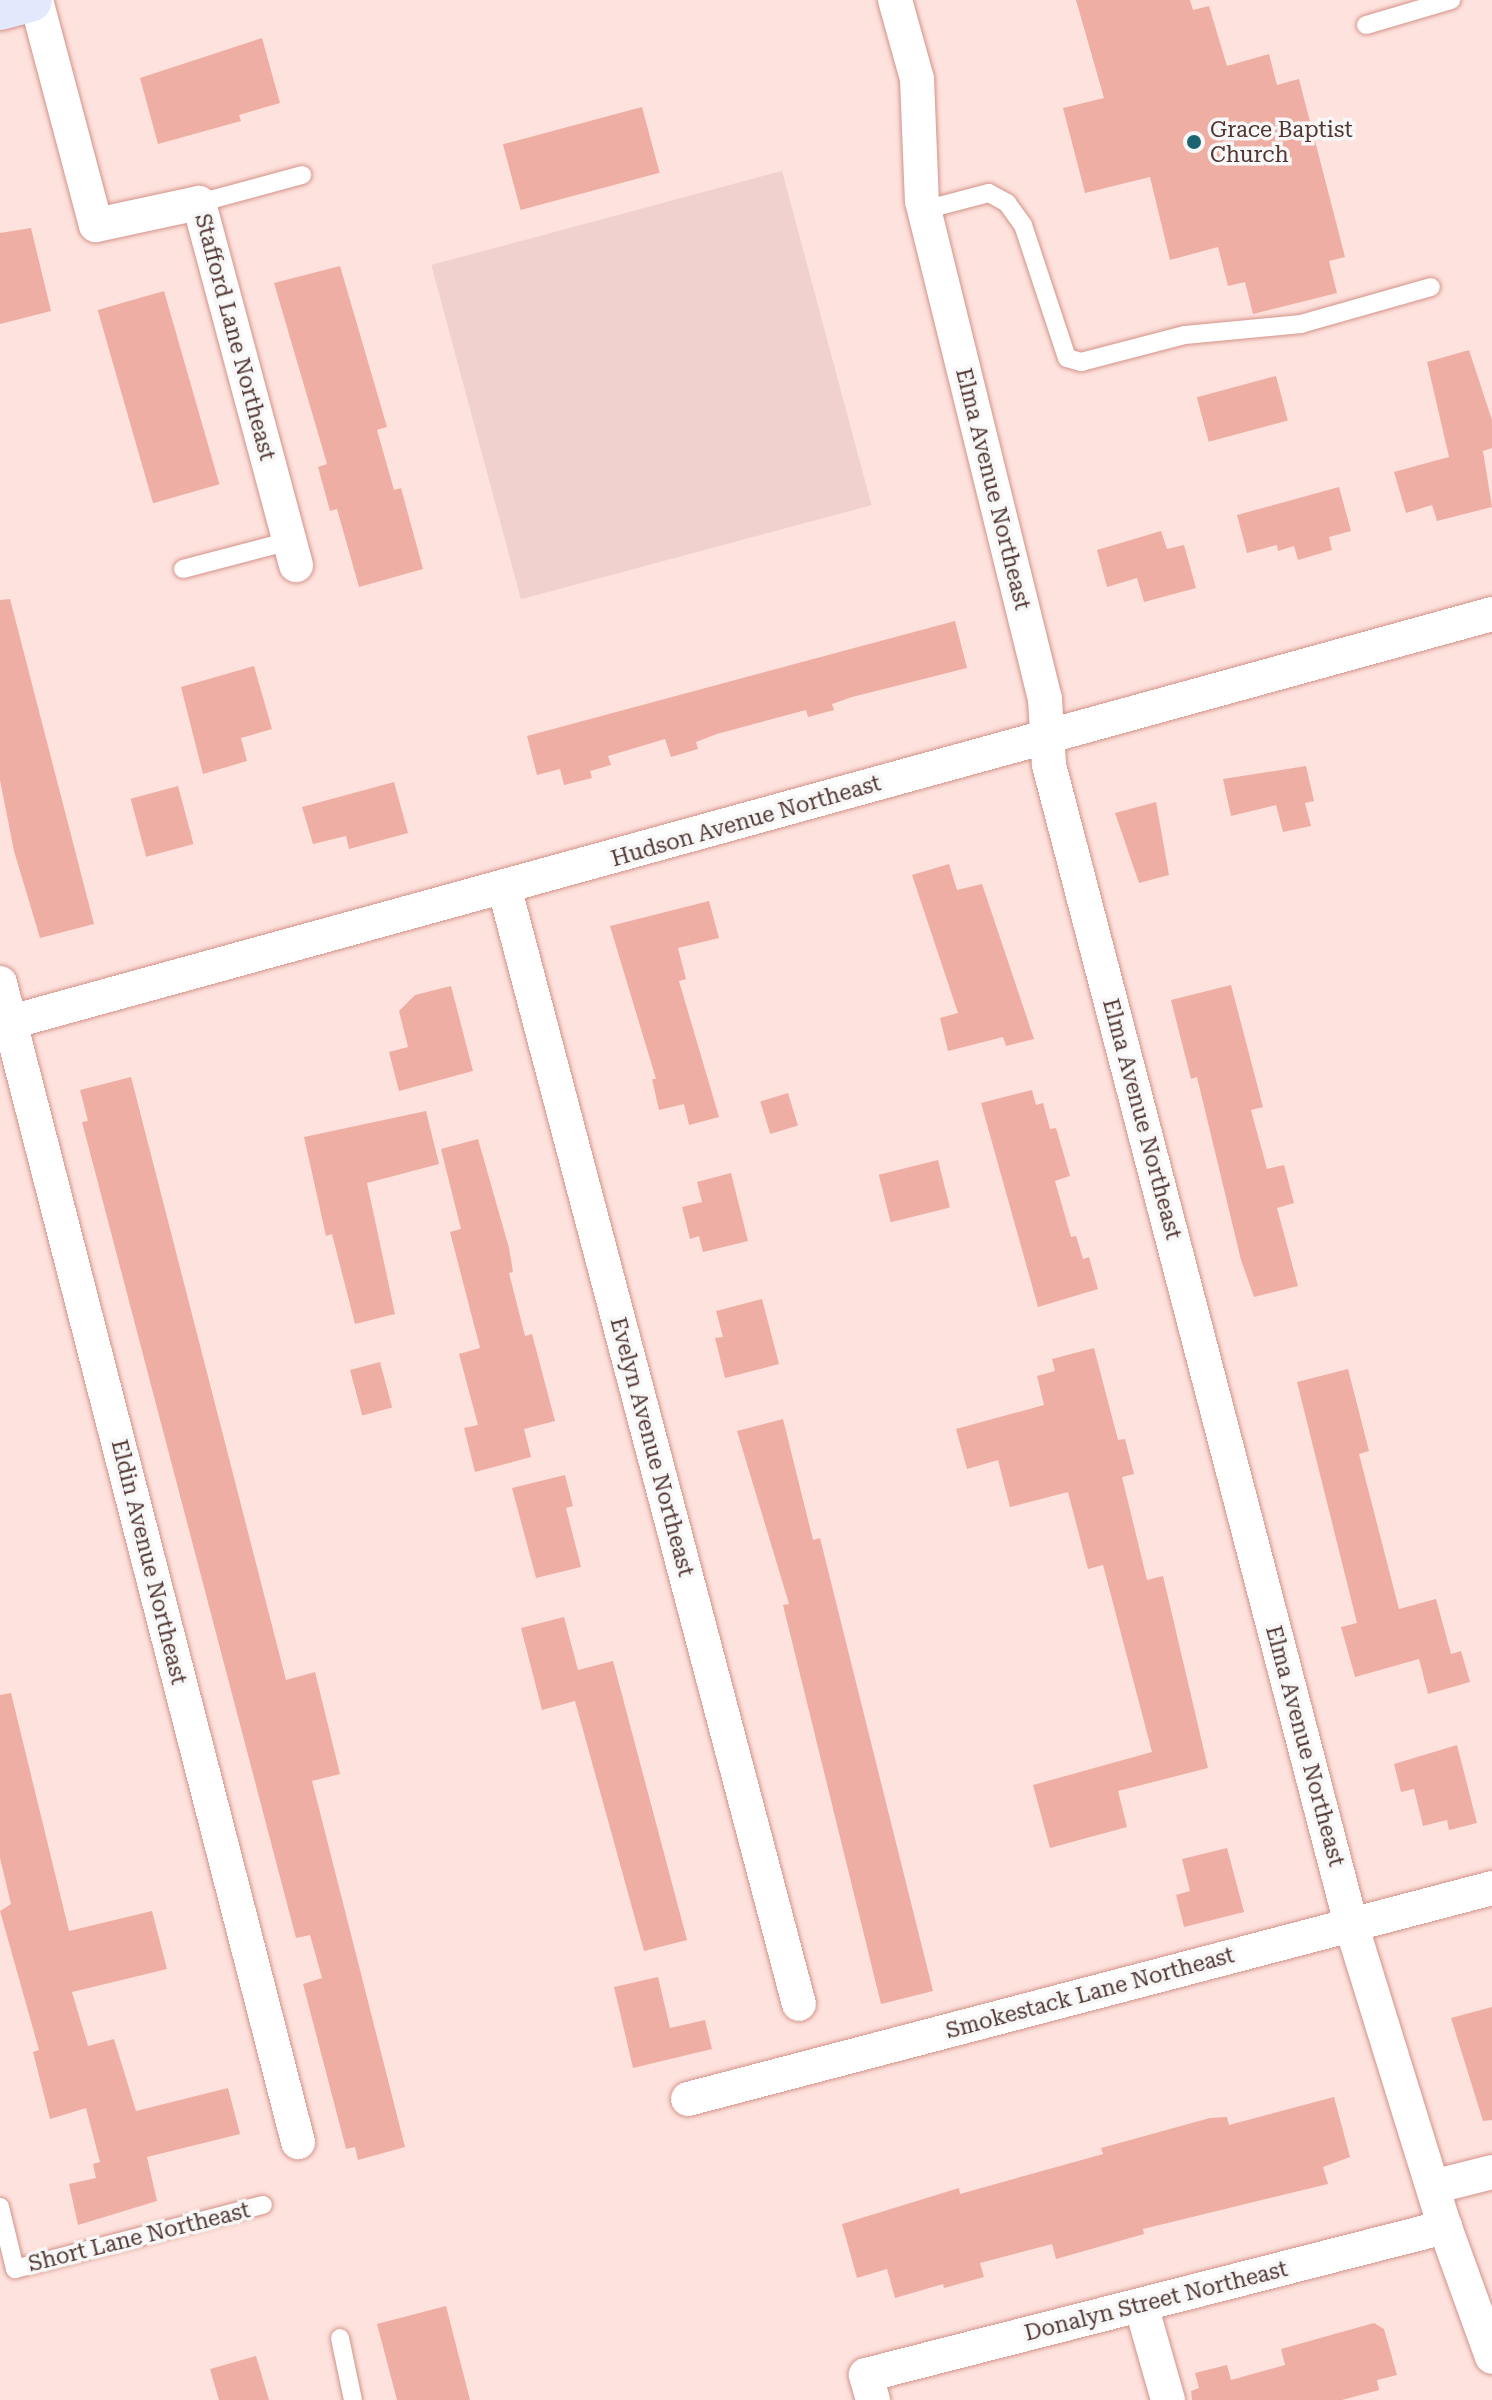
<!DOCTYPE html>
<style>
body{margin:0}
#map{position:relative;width:1492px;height:2400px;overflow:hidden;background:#fee2dd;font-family:"Roboto Serif",serif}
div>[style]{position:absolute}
.built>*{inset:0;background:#f0d1cd;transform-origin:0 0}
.building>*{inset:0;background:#efaea3;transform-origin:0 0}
.roads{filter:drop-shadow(0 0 2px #d29389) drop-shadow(0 0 2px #d29389)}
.service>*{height:18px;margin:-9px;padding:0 9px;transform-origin:9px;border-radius:9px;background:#fff}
.minor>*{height:34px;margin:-17px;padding:0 17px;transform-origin:17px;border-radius:17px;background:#fff}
.secondary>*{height:44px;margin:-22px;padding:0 22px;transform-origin:22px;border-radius:22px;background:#e3e9fc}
.dots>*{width:22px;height:22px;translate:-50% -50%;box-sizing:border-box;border:4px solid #f7f7f7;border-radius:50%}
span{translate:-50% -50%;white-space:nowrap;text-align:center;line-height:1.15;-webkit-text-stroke:7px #f7f7f7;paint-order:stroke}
.poi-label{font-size:22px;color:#503531}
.left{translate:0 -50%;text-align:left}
.street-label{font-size:22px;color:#503531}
</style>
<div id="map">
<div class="built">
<i style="left:782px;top:171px;width:346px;height:363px;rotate:75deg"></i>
</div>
<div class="building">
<i style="clip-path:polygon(1076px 0,1190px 0,1193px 10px,1209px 6px,1227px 66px,1269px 54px,1277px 85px,1299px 79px,1345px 257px,1329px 261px,1337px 293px,1253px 314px,1245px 282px,1228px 286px,1218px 247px,1170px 260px,1150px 177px,1085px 193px,1063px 108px,1104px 98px)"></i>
<i style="clip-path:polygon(262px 38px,280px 103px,239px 115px,241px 121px,158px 144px,140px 78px)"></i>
<i style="left:642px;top:107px;width:68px;height:144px;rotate:75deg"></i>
<i style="clip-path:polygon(31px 228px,51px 311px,0 324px,0 233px)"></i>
<i style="clip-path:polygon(340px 266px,387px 427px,377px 430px,394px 490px,401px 488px,423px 569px,359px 587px,337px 509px,330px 511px,318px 467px,327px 464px,274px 283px)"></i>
<i style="left:164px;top:291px;width:201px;height:69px;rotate:74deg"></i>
<i style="clip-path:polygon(1469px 350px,1492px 420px,1492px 448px,1483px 451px,1492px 507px,1437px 521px,1432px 505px,1406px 513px,1394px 472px,1449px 457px,1427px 362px)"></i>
<i style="left:1276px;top:376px;width:46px;height:82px;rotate:75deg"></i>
<i style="clip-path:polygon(1339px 487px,1351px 531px,1329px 537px,1332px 550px,1298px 560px,1294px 546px,1278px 551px,1277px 545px,1247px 553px,1237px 515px)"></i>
<i style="clip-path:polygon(1161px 531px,1167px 549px,1184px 545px,1196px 588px,1144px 602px,1137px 578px,1107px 587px,1097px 550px)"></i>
<i style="clip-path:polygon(10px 599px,94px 924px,40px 938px,14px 851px,0 780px,0 600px)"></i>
<i style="clip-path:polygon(955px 621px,967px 668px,852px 697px,832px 704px,834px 710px,808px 717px,806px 710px,717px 734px,696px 742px,698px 749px,671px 757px,665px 739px,608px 756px,611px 765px,590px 771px,592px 778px,564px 785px,560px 769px,537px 775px,527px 736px)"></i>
<i style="clip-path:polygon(254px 666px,272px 729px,241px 738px,247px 761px,203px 774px,181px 687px)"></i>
<i style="clip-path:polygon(1306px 766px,1314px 801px,1305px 803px,1311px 826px,1283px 832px,1276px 805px,1231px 816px,1223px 779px)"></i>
<i style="clip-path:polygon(394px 782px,408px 833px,349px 849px,346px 836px,313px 844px,302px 807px)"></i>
<i style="left:178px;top:786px;width:60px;height:49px;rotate:75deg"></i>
<i style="clip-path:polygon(1156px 802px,1169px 875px,1139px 883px,1115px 813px)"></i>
<i style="clip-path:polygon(949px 864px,957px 890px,982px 884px,1034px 1039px,1006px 1046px,1003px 1037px,948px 1051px,940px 1018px,958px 1013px,912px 875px)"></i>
<i style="clip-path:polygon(709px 901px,719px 938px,678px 948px,686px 979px,679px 981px,719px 1117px,689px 1125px,684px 1104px,659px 1110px,652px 1079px,656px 1079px,610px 926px)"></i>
<i style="clip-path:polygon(1231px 985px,1263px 1107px,1251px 1110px,1267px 1169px,1284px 1165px,1294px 1203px,1277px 1208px,1298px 1286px,1254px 1297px,1241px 1260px,1197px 1077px,1191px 1079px,1171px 1000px)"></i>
<i style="clip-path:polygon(451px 986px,473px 1071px,399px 1091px,389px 1052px,408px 1047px,399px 1011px,415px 995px)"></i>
<i style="clip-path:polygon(131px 1077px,286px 1680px,315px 1672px,340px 1774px,312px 1781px,405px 2147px,358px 2160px,355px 2147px,346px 2149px,303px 1984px,322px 1978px,310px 1935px,296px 1938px,82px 1122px,88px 1121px,80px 1090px)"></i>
<i style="clip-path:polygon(1032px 1090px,1036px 1105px,1043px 1103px,1050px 1129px,1056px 1128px,1070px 1176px,1055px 1181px,1071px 1237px,1076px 1236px,1083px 1259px,1089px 1257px,1098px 1289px,1038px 1307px,981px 1103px)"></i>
<i style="left:788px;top:1093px;width:34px;height:29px;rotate:73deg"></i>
<i style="clip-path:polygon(426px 1111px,439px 1164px,367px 1183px,395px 1314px,355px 1324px,332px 1234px,326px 1236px,304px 1137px)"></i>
<i style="clip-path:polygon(478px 1139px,509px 1248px,513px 1272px,509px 1273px,525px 1336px,532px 1334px,555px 1421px,524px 1429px,531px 1457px,475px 1472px,464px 1428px,478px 1425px,459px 1354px,480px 1348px,450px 1232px,461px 1229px,441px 1149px)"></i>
<i style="left:938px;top:1160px;width:49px;height:61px;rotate:76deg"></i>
<i style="clip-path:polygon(731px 1173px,748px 1241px,703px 1252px,699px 1236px,690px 1239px,682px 1207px,702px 1202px,697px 1182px)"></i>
<i style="clip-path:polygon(762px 1299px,779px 1364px,725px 1378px,715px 1338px,723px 1337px,716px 1311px)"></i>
<i style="clip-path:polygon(1094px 1348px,1118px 1440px,1125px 1439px,1134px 1474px,1122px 1477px,1147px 1580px,1163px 1576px,1208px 1768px,1118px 1791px,1127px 1827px,1050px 1848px,1033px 1785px,1152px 1752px,1103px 1565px,1088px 1569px,1068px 1492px,1010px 1507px,998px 1460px,967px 1469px,956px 1429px,1044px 1405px,1037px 1376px,1055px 1371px,1052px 1359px)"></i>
<i style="left:380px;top:1362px;width:47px;height:31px;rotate:75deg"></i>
<i style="clip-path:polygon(1348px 1369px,1369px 1451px,1359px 1454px,1399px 1609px,1436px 1599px,1451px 1654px,1461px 1651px,1470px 1682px,1428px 1694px,1419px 1659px,1355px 1677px,1341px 1627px,1357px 1623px,1297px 1382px)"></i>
<i style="clip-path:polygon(783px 1419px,813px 1540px,820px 1538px,933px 1991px,881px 2004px,783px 1605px,789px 1604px,737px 1431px)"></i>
<i style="clip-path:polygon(565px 1475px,573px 1506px,566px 1508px,581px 1567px,536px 1578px,512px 1488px)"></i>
<i style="clip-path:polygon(564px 1617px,578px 1670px,613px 1661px,687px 1940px,644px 1951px,575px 1701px,542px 1710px,521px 1628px)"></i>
<i style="clip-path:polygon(11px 1693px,69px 1931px,152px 1911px,167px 1969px,72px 1992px,88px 2046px,114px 2039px,136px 2111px,228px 2088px,240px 2134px,147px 2157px,157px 2201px,78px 2225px,69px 2184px,96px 2178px,93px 2164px,100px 2162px,86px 2108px,50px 2119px,33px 2052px,39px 2050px,0 1911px,11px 1904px,0 1858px,0 1695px)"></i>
<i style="clip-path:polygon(1457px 1745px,1477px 1823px,1449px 1830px,1447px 1820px,1423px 1826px,1414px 1789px,1401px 1792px,1394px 1764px)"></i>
<i style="clip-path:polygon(1227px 1848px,1244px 1912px,1184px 1927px,1176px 1895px,1190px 1891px,1182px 1859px)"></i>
<i style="clip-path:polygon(658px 1977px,670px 2028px,705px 2020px,712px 2049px,633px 2068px,614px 1987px)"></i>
<i style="clip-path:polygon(1492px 2007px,1492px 2120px,1483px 2121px,1451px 2018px)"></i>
<i style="clip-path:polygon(1334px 2097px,1350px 2157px,1323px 2167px,1328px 2184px,1143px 2229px,1144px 2234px,1056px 2259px,1052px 2244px,980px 2263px,984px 2277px,944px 2288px,943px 2284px,895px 2298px,887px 2269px,857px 2278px,842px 2224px,959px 2188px,960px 2194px,1103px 2154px,1101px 2148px,1210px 2118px,1227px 2117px,1229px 2125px)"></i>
<i style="clip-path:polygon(446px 2306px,470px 2400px,397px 2400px,377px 2324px)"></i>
<i style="clip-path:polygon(1374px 2323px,1384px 2329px,1397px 2375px,1377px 2380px,1379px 2390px,1342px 2400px,1192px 2400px,1191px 2391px,1199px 2388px,1195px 2373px,1227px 2365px,1231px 2380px,1285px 2365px,1281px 2349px)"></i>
<i style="clip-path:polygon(256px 2356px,269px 2400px,219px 2400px,210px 2369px)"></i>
</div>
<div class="roads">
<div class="service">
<i style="left:1366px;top:25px;width:89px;rotate:-16.4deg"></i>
<i style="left:199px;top:203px;width:107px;rotate:-15.2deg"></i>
<i style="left:924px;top:210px;width:67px;rotate:-14.7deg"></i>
<i style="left:989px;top:193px;width:21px;rotate:29deg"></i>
<i style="left:1007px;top:203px;width:27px;rotate:54deg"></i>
<i style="left:1023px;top:225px;width:140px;rotate:71.7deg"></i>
<i style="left:1067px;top:358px;width:15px;rotate:16deg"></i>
<i style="left:1081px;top:362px;width:107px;rotate:-14.6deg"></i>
<i style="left:1185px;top:335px;width:117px;rotate:-5.4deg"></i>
<i style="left:1301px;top:324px;width:135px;rotate:-15.9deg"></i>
<i style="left:183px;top:569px;width:111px;rotate:-14.7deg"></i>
<i style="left:0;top:2207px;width:64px;rotate:76.4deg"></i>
<i style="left:15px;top:2269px;width:256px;rotate:-14.5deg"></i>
<i style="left:340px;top:2338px;width:63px;rotate:78.2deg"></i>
</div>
<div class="minor">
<i style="left:36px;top:0;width:233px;rotate:75.1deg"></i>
<i style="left:96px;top:225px;width:105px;rotate:-12.1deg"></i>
<i style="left:199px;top:203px;width:375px;rotate:75deg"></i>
<i style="left:895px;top:0;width:82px;rotate:74.4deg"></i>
<i style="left:917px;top:79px;width:122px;rotate:87.7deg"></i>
<i style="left:922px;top:201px;width:513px;rotate:76.13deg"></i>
<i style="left:1045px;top:699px;width:66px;rotate:86.5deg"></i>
<i style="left:1049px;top:765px;width:1198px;rotate:75.4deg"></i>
<i style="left:1351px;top:1924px;width:317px;rotate:72.8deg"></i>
<i style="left:1445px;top:2227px;width:138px;rotate:70.1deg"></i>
<i style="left:505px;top:890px;width:1152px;rotate:75.22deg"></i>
<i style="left:0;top:983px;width:1197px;rotate:75.58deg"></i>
<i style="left:0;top:1025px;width:1548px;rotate:-15.4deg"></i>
<i style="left:688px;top:2099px;width:831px;rotate:-14.7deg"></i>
<i style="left:1433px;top:2187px;width:61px;rotate:-14.3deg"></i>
<i style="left:1141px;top:2305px;width:99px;rotate:74.1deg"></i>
<i style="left:873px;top:2400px;width:26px;rotate:-106deg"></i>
<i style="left:866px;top:2375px;width:598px;rotate:-14.34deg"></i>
</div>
<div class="secondary">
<i style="left:0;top:8px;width:31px;rotate:-15deg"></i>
</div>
</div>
<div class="dots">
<i style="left:1194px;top:142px;background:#196470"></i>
</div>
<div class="poi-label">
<span class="left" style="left:1210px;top:142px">Grace Baptist<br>Church</span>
</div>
<div class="street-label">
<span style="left:235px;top:337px;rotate:75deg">Stafford Lane Northeast</span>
<span style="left:993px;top:489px;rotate:76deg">Elma Avenue Northeast</span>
<span style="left:746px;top:821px;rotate:-16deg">Hudson Avenue Northeast</span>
<span style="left:1142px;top:1119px;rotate:75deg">Elma Avenue Northeast</span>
<span style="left:652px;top:1447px;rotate:75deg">Evelyn Avenue Northeast</span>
<span style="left:149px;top:1562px;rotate:76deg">Eldin Avenue Northeast</span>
<span style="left:1305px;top:1746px;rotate:75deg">Elma Avenue Northeast</span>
<span style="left:1090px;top:1993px;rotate:-15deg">Smokestack Lane Northeast</span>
<span style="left:139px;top:2237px;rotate:-14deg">Short Lane Northeast</span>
<span style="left:1156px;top:2301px;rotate:-14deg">Donalyn Street Northeast</span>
</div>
</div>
